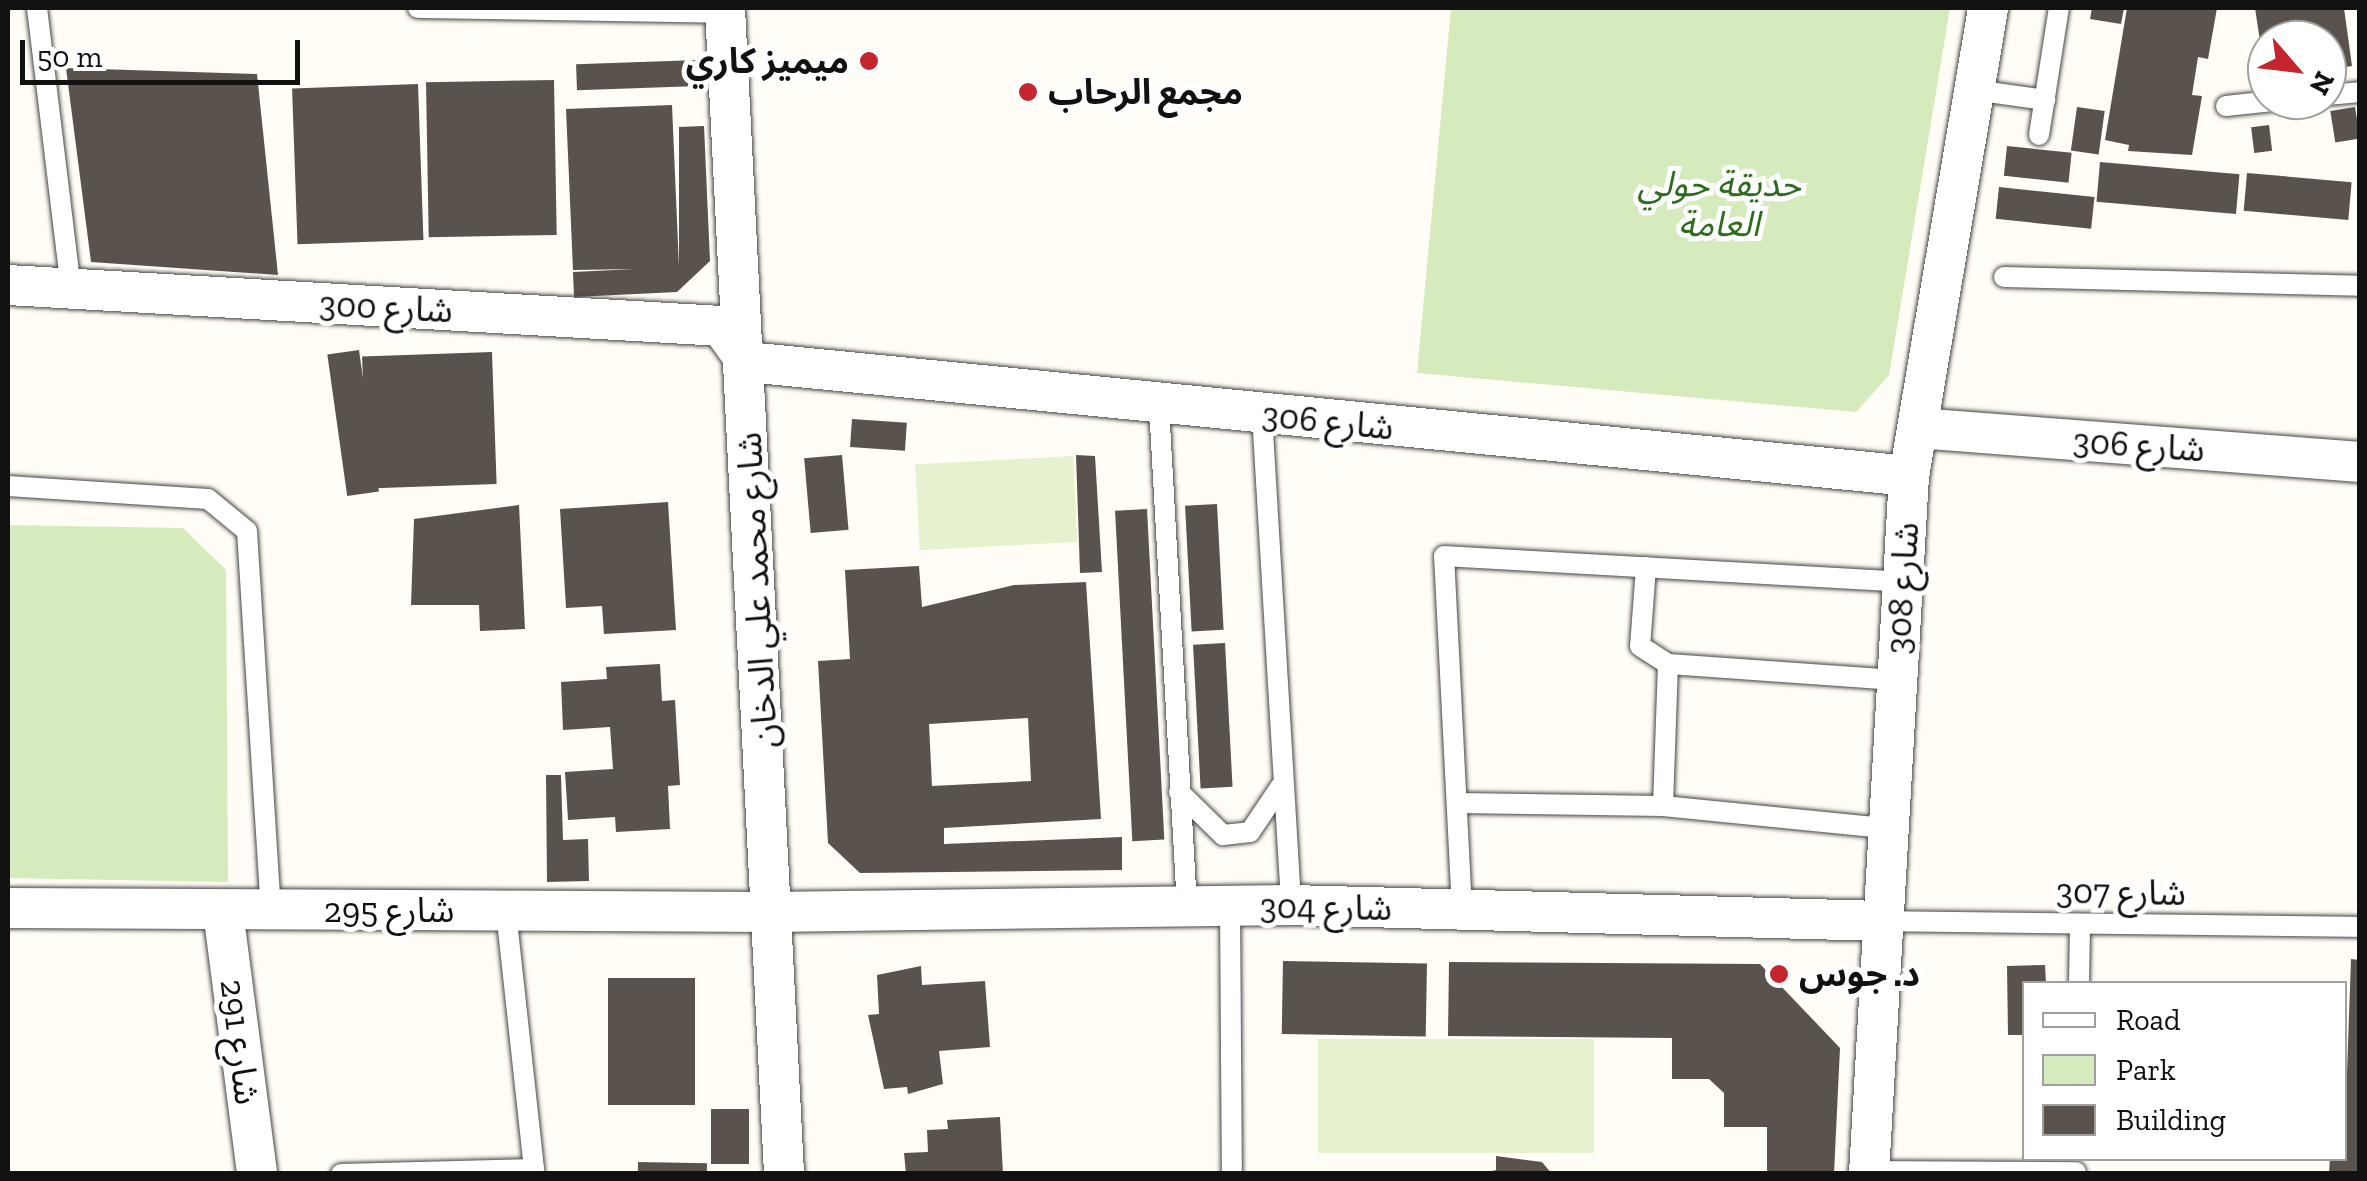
<!DOCTYPE html>
<meta charset="utf-8">
<style>
body{margin:0}
#map{position:relative;width:2367px;height:1181px;overflow:hidden;background:#fffdf5;font-family:"Zilla Slab","Noto Sans Arabic",serif}
div>[style]{position:absolute}
.green>*{inset:0;background:#d5ebbd}
.pitch>*{inset:0;background:#e6f2cf;transform-origin:0 0}
.building>*{inset:0;background:#5a524d;transform-origin:0 0}
.roads{filter:drop-shadow(0 0 2px #444) drop-shadow(0 0 2px #444)}
.lane>*{height:20px;margin:-10px;padding:0 10px;transform-origin:10px;border-radius:10px;background:#fff}
.street>*{height:40px;margin:-20px;padding:0 20px;transform-origin:20px;border-radius:20px;background:#fff}
.dots>*{width:28px;height:28px;translate:-50% -50%;box-sizing:border-box;border:5px solid #fff;border-radius:50%}
span{translate:-50% -50%;white-space:nowrap;text-align:center;line-height:1.15;-webkit-text-stroke:10px #fff;paint-order:stroke}
.poi-label{font-size:35px;color:#111;font-weight:700}
.right{translate:-100% -50%;text-align:right}
.left{translate:0 -50%;text-align:left}
.park-label{font-size:35px;color:#2f6b1f;font-style:italic}
.street-label{font-size:35px;color:#111}
.frame{position:absolute;inset:0;border:10px solid #111;pointer-events:none}
.legend{position:absolute;left:2022px;top:981px;width:325px;height:180px;box-sizing:border-box;background:#fff;border:2px solid #a0a0a0;margin:0;padding:12px 18px;list-style:none;font-size:30px;color:#111}
.legend li{display:flex;align-items:center;gap:20px;height:50px}
.legend b{width:50px;border:2px solid #a0a0a0}
.north{position:absolute;left:2247px;top:20px;width:100px;height:100px;box-sizing:border-box;background:#fff;border:2px solid #a0a0a0;border-radius:50%;rotate:118deg;font-size:28px;font-weight:700;line-height:40px;text-align:center;color:#111}
.north::after{content:'';display:block;margin:auto;width:35px;height:45px;background:#c4262e;clip-path:polygon(50% 0,100% 100%,50% 72%,0 100%)}
.scale{position:absolute;left:20px;top:40px;width:280px;height:45px;box-sizing:border-box;border:5px solid #111;border-top:0;padding-left:12px;font-size:30px;line-height:35px;white-space:nowrap;color:#111;-webkit-text-stroke:8px #fff;paint-order:stroke}
</style>
<div id="map">
<div class="green">
<i style="clip-path:polygon(1451px 8px,1950px 8px,1889px 375px,1856px 412px,1417px 373px)"></i>
<i style="clip-path:polygon(8px 525px,183px 528px,226px 570px,228px 882px,8px 878px)"></i>
</div>
<div class="pitch">
<i style="left:1073px;top:456px;width:86px;height:158px;rotate:87deg"></i>
<i style="left:1318px;top:1039px;width:276px;height:114px"></i>
</div>
<div class="building">
<i style="clip-path:polygon(2092px 8px,2124px 8px,2121px 24px,2090px 19px)"></i>
<i style="clip-path:polygon(2127px 8px,2217px 8px,2208px 59px,2198px 57px,2192px 95px,2202px 96px,2192px 155px,2128px 151px,2129px 145px,2105px 140px)"></i>
<i style="clip-path:polygon(2255px 8px,2344px 8px,2352px 66px,2327px 70px,2327px 40px,2267px 40px,2265px 75px)"></i>
<i style="left:698px;top:60px;width:26px;height:122px;rotate:88deg"></i>
<i style="clip-path:polygon(66px 68px,257px 74px,278px 275px,91px 262px)"></i>
<i style="left:554px;top:80px;width:155px;height:128px;rotate:89deg"></i>
<i style="left:418px;top:84px;width:156px;height:126px;rotate:88deg"></i>
<i style="clip-path:polygon(672px 105px,679px 267px,679px 127px,704px 126px,710px 261px,677px 292px,574px 297px,573px 272px,635px 269px,573px 270px,566px 109px)"></i>
<i style="left:2077px;top:107px;width:28px;height:44px;rotate:8deg"></i>
<i style="left:2355px;top:107px;width:32px;height:25px;rotate:81deg"></i>
<i style="left:2269px;top:125px;width:26px;height:18px;rotate:83deg"></i>
<i style="left:2007px;top:146px;width:65px;height:30px;rotate:6deg"></i>
<i style="left:2100px;top:162px;width:140px;height:40px;rotate:5deg"></i>
<i style="left:2247px;top:173px;width:105px;height:38px;rotate:5deg"></i>
<i style="left:1999px;top:187px;width:96px;height:32px;rotate:6deg"></i>
<i style="left:359px;top:350px;width:143px;height:32px;rotate:82deg"></i>
<i style="left:492px;top:352px;width:132px;height:130px;rotate:88deg"></i>
<i style="left:852px;top:419px;width:55px;height:28px;rotate:4deg"></i>
<i style="left:842px;top:455px;width:75px;height:38px;rotate:85deg"></i>
<i style="clip-path:polygon(1076px 455px,1095px 456px,1102px 572px,1080px 573px)"></i>
<i style="clip-path:polygon(668px 502px,676px 630px,604px 634px,602px 606px,566px 608px,560px 509px)"></i>
<i style="left:1217px;top:504px;width:126px;height:32px;rotate:87deg"></i>
<i style="clip-path:polygon(519px 505px,525px 629px,480px 631px,479px 605px,411px 605px,414px 519px)"></i>
<i style="left:1147px;top:509px;width:331px;height:32px;rotate:87deg"></i>
<i style="clip-path:polygon(evenodd,919px 566px,922px 607px,1014px 585px,1086px 582px,1101px 819px,944px 828px,944px 844px,1122px 837px,1122px 870px,860px 873px,828px 843px,818px 661px,850px 659px,845px 570px,919px 566px,1028px 718px,1031px 781px,932px 786px,929px 724px,1028px 718px)"></i>
<i style="left:1225px;top:643px;width:144px;height:32px;rotate:87deg"></i>
<i style="clip-path:polygon(660px 664px,662px 701px,675px 700px,680px 785px,668px 786px,670px 829px,616px 832px,615px 817px,568px 820px,565px 772px,613px 769px,610px 727px,563px 730px,561px 682px,607px 679px,606px 667px)"></i>
<i style="clip-path:polygon(546px 775px,561px 775px,563px 840px,588px 839px,589px 881px,547px 882px)"></i>
<i style="clip-path:polygon(2351px 959px,2360px 960px,2360px 1174px,2329px 1174px,2330px 1158px,2344px 1158px)"></i>
<i style="left:1283px;top:961px;width:144px;height:73px;rotate:1deg"></i>
<i style="clip-path:polygon(1449px 962px,1760px 964px,1840px 1048px,1834px 1174px,1767px 1174px,1767px 1127px,1724px 1127px,1724px 1093px,1709px 1079px,1672px 1079px,1672px 1038px,1448px 1036px)"></i>
<i style="clip-path:polygon(2045px 965px,2046px 984px,2024px 984px,2024px 1035px,2008px 1035px,2007px 966px)"></i>
<i style="clip-path:polygon(921px 966px,922px 985px,985px 981px,990px 1047px,939px 1051px,943px 1084px,908px 1094px,907px 1087px,884px 1089px,868px 1015px,879px 1014px,877px 975px)"></i>
<i style="left:608px;top:978px;width:87px;height:127px"></i>
<i style="left:711px;top:1109px;width:38px;height:55px"></i>
<i style="clip-path:polygon(1000px 1117px,1003px 1174px,906px 1174px,904px 1153px,928px 1152px,927px 1130px,948px 1129px,947px 1120px)"></i>
<i style="clip-path:polygon(1496px 1156px,1542px 1162px,1552px 1174px,1483px 1174px,1496px 1170px)"></i>
<i style="left:638px;top:1162px;width:69px;height:12px;rotate:1deg"></i>
</div>
<div class="roads">
<div class="lane">
<i style="left:37px;top:8px;width:283px;rotate:83.1deg"></i>
<i style="left:418px;top:8px;width:307px;rotate:0.9deg"></i>
<i style="left:1974px;top:90px;width:72px;rotate:8deg"></i>
<i style="left:2327px;top:95px;width:33px;rotate:-5deg"></i>
<i style="left:2226px;top:106px;width:56px;rotate:-6.1deg"></i>
<i style="left:2039px;top:135px;width:129px;rotate:-81.1deg"></i>
<i style="left:2004px;top:277px;width:356px;rotate:1.4deg"></i>
<i style="left:1159px;top:406px;width:502px;rotate:86.8deg"></i>
<i style="left:1262px;top:414px;width:492px;rotate:86.6deg"></i>
<i style="left:8px;top:486px;width:200px;rotate:3.7deg"></i>
<i style="left:208px;top:499px;width:50px;rotate:39.4deg"></i>
<i style="left:247px;top:531px;width:380px;rotate:86.4deg"></i>
<i style="left:1646px;top:567px;width:79px;rotate:94.3deg"></i>
<i style="left:1640px;top:646px;width:33px;rotate:33deg"></i>
<i style="left:1668px;top:664px;width:229px;rotate:4deg"></i>
<i style="left:1179px;top:792px;width:62px;rotate:44.3deg"></i>
<i style="left:1223px;top:835px;width:27px;rotate:-6deg"></i>
<i style="left:1250px;top:832px;width:55px;rotate:-56deg"></i>
<i style="left:1457px;top:803px;width:206px;rotate:0.8deg"></i>
<i style="left:1663px;top:806px;width:222px;rotate:5.7deg"></i>
<i style="left:1663px;top:806px;width:142px;rotate:-88deg"></i>
<i style="left:1230px;top:906px;width:268px;rotate:89.6deg"></i>
<i style="left:1462px;top:910px;width:354px;rotate:-92.9deg"></i>
<i style="left:1444px;top:556px;width:459px;rotate:3.2deg"></i>
<i style="left:1881px;top:921px;width:479px;rotate:0.7deg"></i>
<i style="left:2079px;top:984px;width:60px;rotate:-89deg"></i>
<i style="left:1869px;top:1171px;width:207px;rotate:0.3deg"></i>
<i style="left:341px;top:1174px;width:193px;rotate:-1.5deg"></i>
<i style="left:534px;top:1169px;width:261px;rotate:-96.2deg"></i>
</div>
<div class="street">
<i style="left:725px;top:8px;width:1167px;rotate:87.1deg"></i>
<i style="left:8px;top:285px;width:714px;rotate:3.29deg"></i>
<i style="left:721px;top:326px;width:44px;rotate:54.2deg"></i>
<i style="left:747px;top:362px;width:1168px;rotate:5.6deg"></i>
<i style="left:1918px;top:428px;width:443px;rotate:4.4deg"></i>
<i style="left:8px;top:908px;width:763px;rotate:0.3deg"></i>
<i style="left:771px;top:912px;width:520px;rotate:-0.77deg"></i>
<i style="left:1291px;top:905px;width:590px;rotate:1.55deg"></i>
<i style="left:223px;top:911px;width:265px;rotate:82.6deg"></i>
<i style="left:1869px;top:1174px;width:699px;rotate:-86.72deg"></i>
<i style="left:1909px;top:476px;width:475px;rotate:-80.4deg"></i>
</div>
</div>
<div class="dots">
<i style="left:869px;top:61px;background:#c4262e"></i>
<i style="left:1028px;top:92px;background:#c4262e"></i>
<i style="left:1779px;top:974px;background:#c4262e"></i>
</div>
<div class="poi-label">
<span class="right" style="left:849px;top:61px">ميميز كاري</span>
<span class="left" style="left:1048px;top:92px">مجمع الرحاب</span>
<span class="left" style="left:1799px;top:974px">د. جوس</span>
</div>
<div class="park-label">
<span style="left:1719px;top:204px">حديقة حولي<br>العامة</span>
</div>
<div class="street-label">
<span style="left:386px;top:307px;rotate:3deg">شارع 300</span>
<span style="left:1328px;top:421px;rotate:6deg">شارع 306</span>
<span style="left:2139px;top:445px;rotate:4deg">شارع 306</span>
<span style="left:1902px;top:588px;rotate:-86deg">شارع 308</span>
<span style="left:757px;top:590px;rotate:-93deg">شارع محمد علي الدخان</span>
<span style="left:2121px;top:892px;rotate:1deg">شارع 307</span>
<span style="left:1326px;top:907px;rotate:1deg">شارع 304</span>
<span style="left:389px;top:910px">شارع 295</span>
<span style="left:240px;top:1042px;rotate:83deg">شارع 291</span>
</div>
<div class="frame"></div>
<ul class="legend">
<li><b style="height:12px;background:#fff"></b>Road</li>
<li><b style="height:28px;background:#d5ebbd"></b>Park</li>
<li><b style="height:28px;background:#5a524d"></b>Building</li>
</ul>
<div class="north">N</div>
<div class="scale">50 m</div>
</div>
